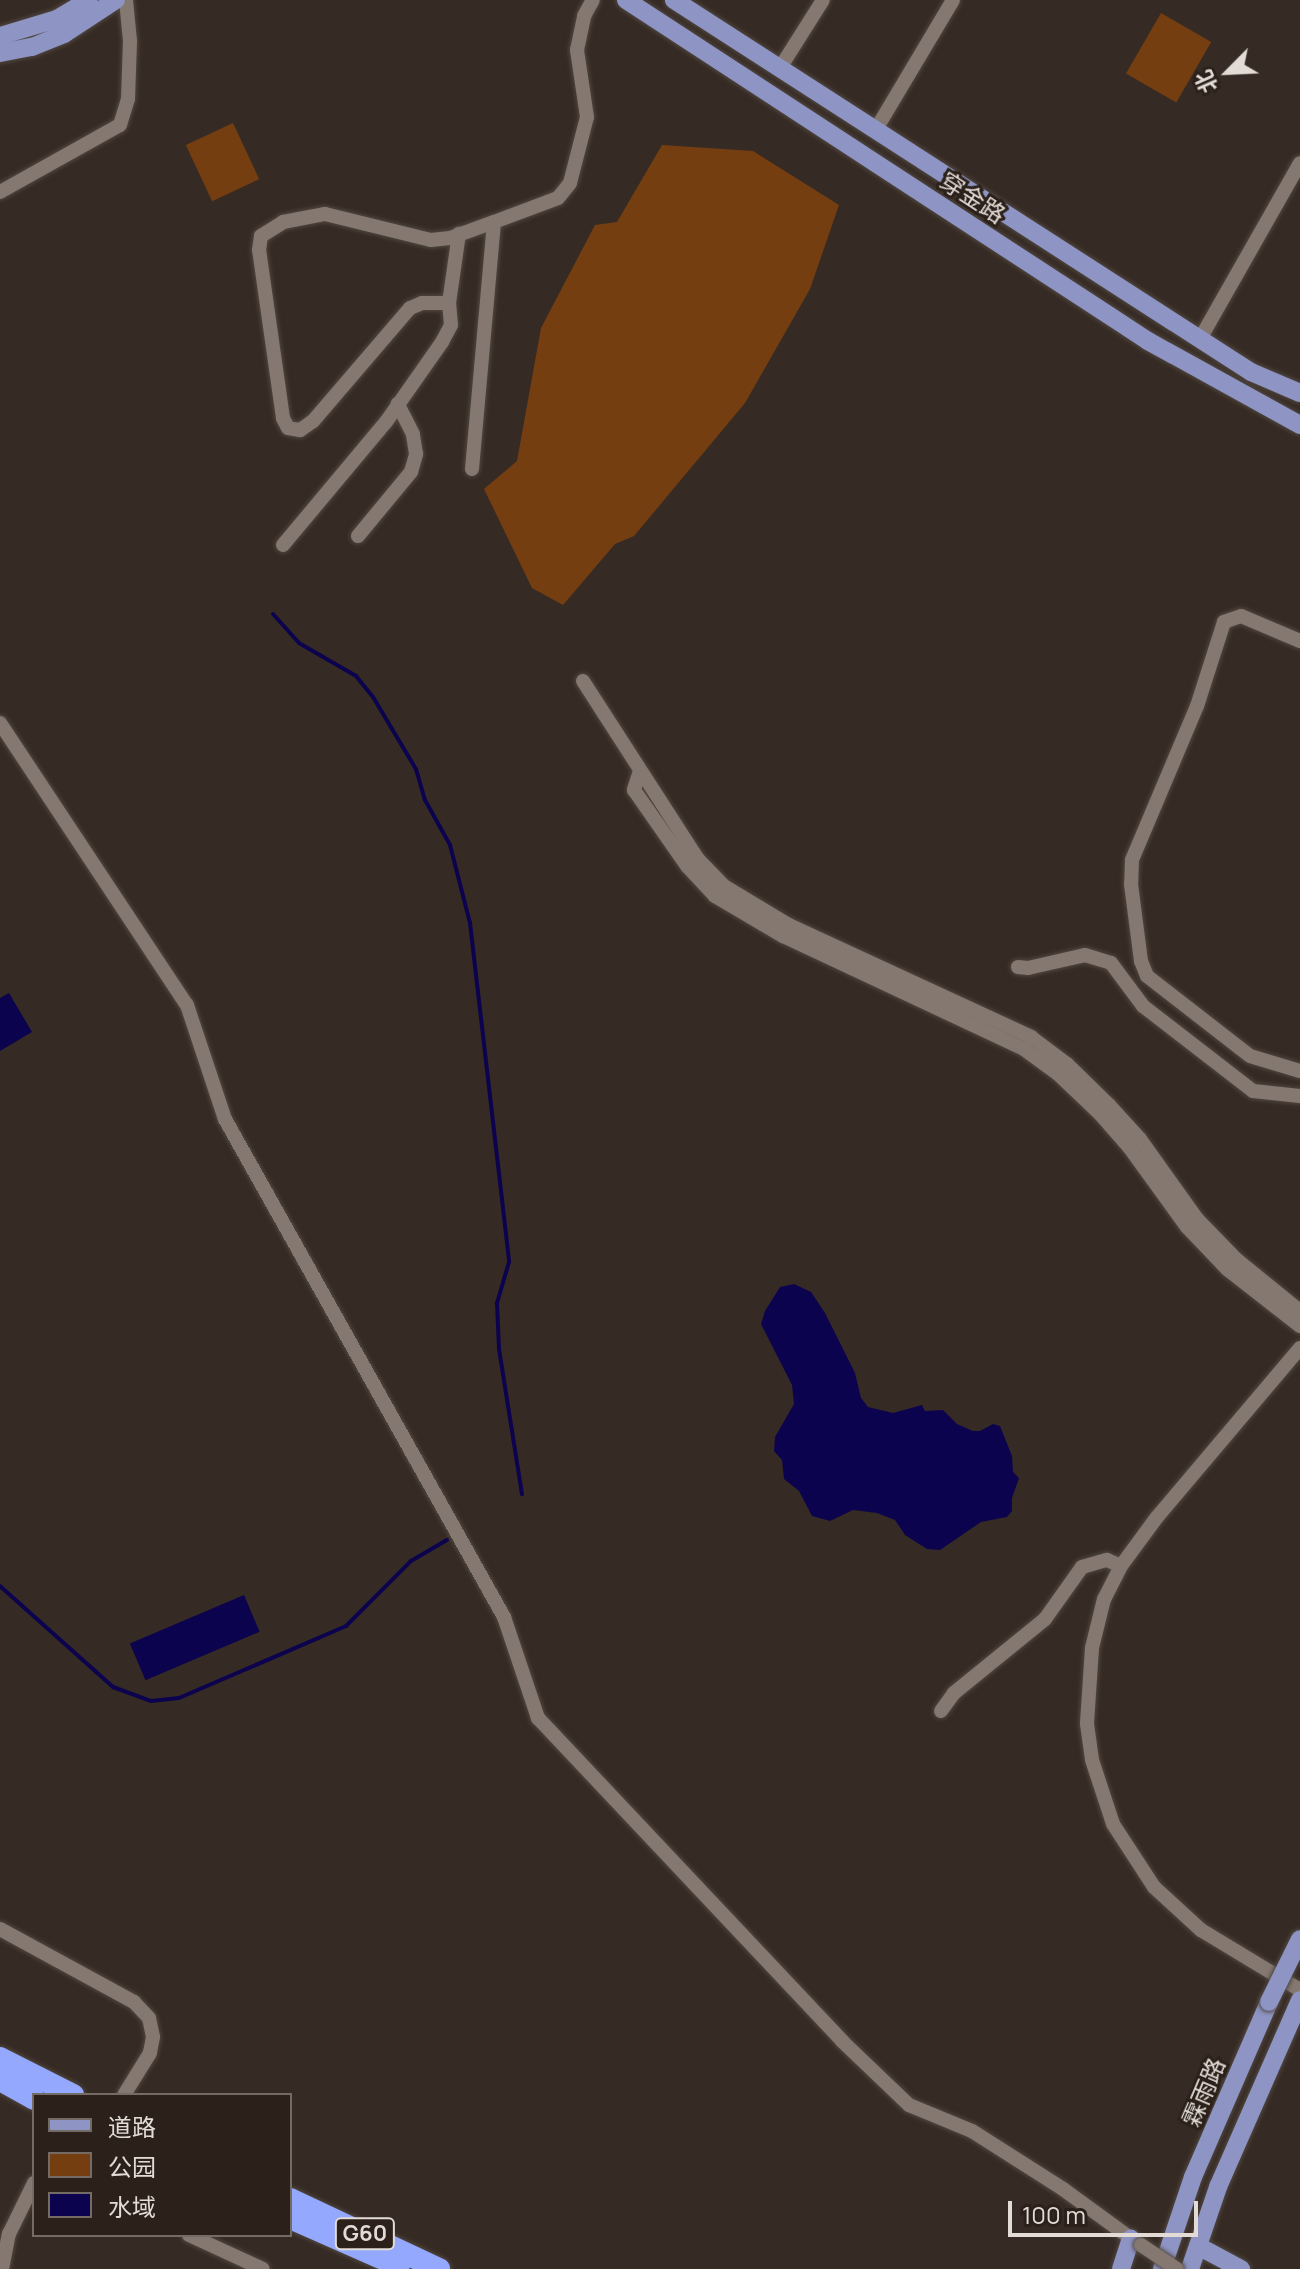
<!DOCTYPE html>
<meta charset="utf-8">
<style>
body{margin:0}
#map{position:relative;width:1300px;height:2269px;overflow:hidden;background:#362b24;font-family:Manrope,"Noto Sans SC",sans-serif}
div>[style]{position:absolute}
.green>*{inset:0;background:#753e10;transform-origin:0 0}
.water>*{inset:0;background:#0c034e;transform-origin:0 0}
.stream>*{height:4px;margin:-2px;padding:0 2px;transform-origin:2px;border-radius:2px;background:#0c034e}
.roads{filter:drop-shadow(0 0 2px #504741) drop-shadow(0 0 2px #504741)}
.minor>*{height:14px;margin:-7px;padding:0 7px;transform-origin:7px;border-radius:7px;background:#857870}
.major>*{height:18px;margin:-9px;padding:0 9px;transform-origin:9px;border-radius:9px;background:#8e95c5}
.highway>*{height:22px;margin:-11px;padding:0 11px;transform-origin:11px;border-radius:11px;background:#94a8fd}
.bridges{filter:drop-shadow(0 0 2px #504741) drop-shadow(0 0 2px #504741)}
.minor-bridge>*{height:14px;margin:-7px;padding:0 7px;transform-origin:7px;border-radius:7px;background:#857870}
.major-bridge>*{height:18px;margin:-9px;padding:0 9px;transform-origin:9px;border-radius:9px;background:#8e95c5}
span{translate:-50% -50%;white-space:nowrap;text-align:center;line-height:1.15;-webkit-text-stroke:6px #2b211a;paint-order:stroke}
.shield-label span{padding:2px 6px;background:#2b211a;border:2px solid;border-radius:6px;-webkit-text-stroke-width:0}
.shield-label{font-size:22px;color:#e2dbd6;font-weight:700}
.street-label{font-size:24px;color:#e2dbd6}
.legend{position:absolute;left:32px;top:2093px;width:260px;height:144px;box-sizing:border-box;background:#2b211a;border:2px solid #746b65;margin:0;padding:10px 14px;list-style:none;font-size:24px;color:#e2dbd6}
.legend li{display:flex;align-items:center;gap:16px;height:40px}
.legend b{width:40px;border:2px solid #746b65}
.north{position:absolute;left:1188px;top:32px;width:80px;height:80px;-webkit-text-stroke:6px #2b211a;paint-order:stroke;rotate:246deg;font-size:22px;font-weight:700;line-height:32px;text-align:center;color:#e2dbd6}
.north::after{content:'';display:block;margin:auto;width:28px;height:36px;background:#e2dbd6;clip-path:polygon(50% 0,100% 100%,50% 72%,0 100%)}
.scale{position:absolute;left:1008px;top:2201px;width:190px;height:36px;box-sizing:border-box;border:4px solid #e2dbd6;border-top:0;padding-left:10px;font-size:24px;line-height:28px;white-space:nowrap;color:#e2dbd6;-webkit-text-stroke:6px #2b211a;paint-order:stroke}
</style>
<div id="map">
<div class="green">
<i style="left:1161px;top:13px;width:58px;height:70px;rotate:30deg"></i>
<i style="left:233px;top:123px;width:62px;height:52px;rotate:65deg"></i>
<i style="clip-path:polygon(662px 145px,753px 151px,839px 205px,810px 289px,745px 403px,634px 536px,615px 544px,563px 605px,532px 588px,484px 489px,517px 461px,541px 328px,595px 225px,617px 222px)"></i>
</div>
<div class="water">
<i style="clip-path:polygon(9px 993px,32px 1032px,0 1051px,0 998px)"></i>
<i style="clip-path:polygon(794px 1284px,811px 1292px,825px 1313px,855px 1373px,861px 1398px,868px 1407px,893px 1413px,922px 1405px,925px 1411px,943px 1410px,957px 1424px,973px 1431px,980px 1431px,993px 1424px,1000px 1426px,1012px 1456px,1013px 1472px,1019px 1478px,1012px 1498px,1012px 1511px,1007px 1517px,981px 1522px,940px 1550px,927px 1549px,905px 1535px,895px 1520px,877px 1513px,853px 1510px,830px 1521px,812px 1516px,799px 1491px,784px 1479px,782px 1460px,774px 1451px,775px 1437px,794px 1404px,792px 1385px,761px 1324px,765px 1311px,780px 1287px)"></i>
<i style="left:244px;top:1595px;width:40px;height:124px;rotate:67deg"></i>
</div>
<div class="stream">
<i style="left:273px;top:614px;width:39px;rotate:48deg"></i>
<i style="left:299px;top:643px;width:66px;rotate:30.1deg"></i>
<i style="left:356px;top:676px;width:27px;rotate:51deg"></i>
<i style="left:373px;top:697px;width:84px;rotate:59.2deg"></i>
<i style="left:416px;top:769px;width:32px;rotate:74deg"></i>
<i style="left:425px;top:800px;width:51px;rotate:60.9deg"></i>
<i style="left:450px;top:845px;width:81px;rotate:75.6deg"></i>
<i style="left:470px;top:923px;width:341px;rotate:83.4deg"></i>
<i style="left:509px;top:1262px;width:43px;rotate:106.3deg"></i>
<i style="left:497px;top:1303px;width:46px;rotate:87.5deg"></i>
<i style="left:499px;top:1349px;width:147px;rotate:81deg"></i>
<i style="left:0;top:1586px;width:152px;rotate:41.8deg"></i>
<i style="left:113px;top:1687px;width:40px;rotate:20.2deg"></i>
<i style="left:151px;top:1701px;width:28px;rotate:-6deg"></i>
<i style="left:179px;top:1698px;width:182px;rotate:-23.3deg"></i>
<i style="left:346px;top:1626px;width:92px;rotate:-45deg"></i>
<i style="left:411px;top:1561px;width:42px;rotate:-30.3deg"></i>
</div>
<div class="roads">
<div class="minor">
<i style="left:780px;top:68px;width:80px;rotate:-57.7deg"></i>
<i style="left:875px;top:131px;width:152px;rotate:-59.2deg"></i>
<i style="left:0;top:192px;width:137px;rotate:-29.2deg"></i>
<i style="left:120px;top:125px;width:27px;rotate:-73deg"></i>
<i style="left:128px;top:99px;width:58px;rotate:-88deg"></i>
<i style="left:130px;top:41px;width:41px;rotate:-95.6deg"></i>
<i style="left:449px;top:303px;width:27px;rotate:180deg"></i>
<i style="left:422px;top:303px;width:13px;rotate:157deg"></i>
<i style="left:410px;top:308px;width:149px;rotate:130.6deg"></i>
<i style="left:313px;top:421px;width:16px;rotate:145deg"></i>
<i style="left:300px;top:430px;width:12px;rotate:-171deg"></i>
<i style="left:288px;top:428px;width:11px;rotate:-117deg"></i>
<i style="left:283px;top:418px;width:170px;rotate:-98.1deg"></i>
<i style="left:259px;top:250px;width:14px;rotate:-82deg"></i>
<i style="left:261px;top:236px;width:26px;rotate:-32deg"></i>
<i style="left:283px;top:222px;width:43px;rotate:-10.8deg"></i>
<i style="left:325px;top:214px;width:109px;rotate:13.8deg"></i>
<i style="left:431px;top:240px;width:19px;rotate:-6deg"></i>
<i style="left:450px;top:238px;width:47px;rotate:-20deg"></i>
<i style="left:1200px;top:339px;width:202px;rotate:-60.4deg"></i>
<i style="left:472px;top:469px;width:248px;rotate:-84.9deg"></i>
<i style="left:494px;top:222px;width:68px;rotate:-20.6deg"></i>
<i style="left:558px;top:198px;width:19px;rotate:-51deg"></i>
<i style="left:570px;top:183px;width:68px;rotate:-75.6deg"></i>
<i style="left:587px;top:117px;width:68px;rotate:-98.5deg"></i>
<i style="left:577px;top:50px;width:35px;rotate:-78deg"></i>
<i style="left:584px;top:16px;width:18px;rotate:-61deg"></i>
<i style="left:358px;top:536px;width:83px;rotate:-50.4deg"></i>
<i style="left:411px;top:472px;width:19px;rotate:-74deg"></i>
<i style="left:416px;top:454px;width:20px;rotate:-99deg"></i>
<i style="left:413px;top:434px;width:34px;rotate:-117deg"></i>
<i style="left:283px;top:545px;width:160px;rotate:-50.1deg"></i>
<i style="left:386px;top:422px;width:98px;rotate:-55deg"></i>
<i style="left:442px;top:342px;width:19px;rotate:-62deg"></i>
<i style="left:451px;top:325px;width:22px;rotate:-95deg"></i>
<i style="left:449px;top:303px;width:70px;rotate:-81.8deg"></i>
<i style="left:1300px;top:641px;width:64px;rotate:-157deg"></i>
<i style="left:1241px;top:616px;width:18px;rotate:161deg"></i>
<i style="left:1224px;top:622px;width:88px;rotate:107.8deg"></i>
<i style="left:1197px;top:706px;width:167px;rotate:112.9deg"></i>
<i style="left:1132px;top:860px;width:24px;rotate:92deg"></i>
<i style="left:1131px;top:884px;width:78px;rotate:82.6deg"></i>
<i style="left:1141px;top:961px;width:16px;rotate:68deg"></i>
<i style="left:1147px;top:976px;width:130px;rotate:37.8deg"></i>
<i style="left:1250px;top:1056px;width:52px;rotate:16.7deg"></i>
<i style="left:583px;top:681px;width:211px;rotate:57.2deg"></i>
<i style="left:697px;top:858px;width:39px;rotate:46deg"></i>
<i style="left:724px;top:886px;width:76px;rotate:31deg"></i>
<i style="left:789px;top:925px;width:267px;rotate:24.8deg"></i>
<i style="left:1031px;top:1037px;width:45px;rotate:36.9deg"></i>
<i style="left:1067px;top:1064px;width:59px;rotate:44.3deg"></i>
<i style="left:1109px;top:1105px;width:46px;rotate:47.6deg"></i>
<i style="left:1140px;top:1139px;width:98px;rotate:54.5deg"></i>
<i style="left:1197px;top:1219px;width:56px;rotate:45.7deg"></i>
<i style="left:1236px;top:1259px;width:82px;rotate:39.1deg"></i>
<i style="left:0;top:723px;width:338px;rotate:56.5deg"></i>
<i style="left:187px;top:1005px;width:120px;rotate:71.6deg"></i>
<i style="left:225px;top:1119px;width:571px;rotate:60.74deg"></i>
<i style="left:504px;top:1617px;width:107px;rotate:71.4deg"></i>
<i style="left:538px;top:1718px;width:444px;rotate:46.7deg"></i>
<i style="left:842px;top:2041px;width:93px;rotate:43.7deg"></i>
<i style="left:909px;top:2105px;width:68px;rotate:22.4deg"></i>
<i style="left:972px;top:2131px;width:108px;rotate:32.5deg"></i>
<i style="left:1063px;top:2189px;width:95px;rotate:36deg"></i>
<i style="left:640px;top:771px;width:20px;rotate:108deg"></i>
<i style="left:634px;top:790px;width:93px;rotate:55.1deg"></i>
<i style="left:687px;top:866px;width:41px;rotate:47deg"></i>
<i style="left:715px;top:896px;width:79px;rotate:30.5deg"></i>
<i style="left:783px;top:936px;width:266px;rotate:25.1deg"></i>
<i style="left:1024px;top:1049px;width:42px;rotate:36.3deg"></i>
<i style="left:1058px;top:1074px;width:58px;rotate:43.6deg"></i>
<i style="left:1100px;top:1114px;width:44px;rotate:48.7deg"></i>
<i style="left:1129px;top:1147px;width:99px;rotate:54.1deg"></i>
<i style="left:1187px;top:1227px;width:58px;rotate:46.4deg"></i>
<i style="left:1227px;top:1269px;width:93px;rotate:38deg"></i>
<i style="left:1018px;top:967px;width:10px;rotate:6deg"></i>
<i style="left:1028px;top:968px;width:58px;rotate:-12.8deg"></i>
<i style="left:1085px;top:955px;width:27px;rotate:17deg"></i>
<i style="left:1111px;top:963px;width:54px;rotate:53.3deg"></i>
<i style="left:1143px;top:1006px;width:139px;rotate:37.7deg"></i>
<i style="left:1253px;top:1091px;width:47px;rotate:6.1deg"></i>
<i style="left:1300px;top:1348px;width:221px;rotate:130.2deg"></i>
<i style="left:1157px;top:1517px;width:61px;rotate:126.3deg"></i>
<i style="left:1121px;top:1566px;width:37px;rotate:117deg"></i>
<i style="left:1104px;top:1599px;width:50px;rotate:103.8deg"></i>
<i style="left:1092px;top:1648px;width:76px;rotate:93.8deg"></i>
<i style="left:1087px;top:1724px;width:36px;rotate:82deg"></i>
<i style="left:1092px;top:1760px;width:67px;rotate:71.8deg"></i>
<i style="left:1113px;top:1824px;width:75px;rotate:56.9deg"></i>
<i style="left:1154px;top:1887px;width:64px;rotate:42.5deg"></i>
<i style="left:1201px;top:1930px;width:116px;rotate:31.2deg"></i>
<i style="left:941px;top:1711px;width:22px;rotate:-54deg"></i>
<i style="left:954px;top:1693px;width:117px;rotate:-39.1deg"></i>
<i style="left:1045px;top:1619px;width:64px;rotate:-54.6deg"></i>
<i style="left:1082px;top:1567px;width:26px;rotate:-16deg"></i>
<i style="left:1107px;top:1560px;width:15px;rotate:23deg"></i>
<i style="left:0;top:1929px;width:153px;rotate:28.6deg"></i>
<i style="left:134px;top:2002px;width:22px;rotate:47deg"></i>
<i style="left:149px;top:2018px;width:19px;rotate:78deg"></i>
<i style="left:153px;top:2037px;width:16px;rotate:101deg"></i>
<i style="left:150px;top:2053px;width:49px;rotate:121.8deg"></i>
<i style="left:189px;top:2235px;width:81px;rotate:24.7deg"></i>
<i style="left:2px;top:2269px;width:36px;rotate:-79deg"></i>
<i style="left:9px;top:2234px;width:57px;rotate:-63.9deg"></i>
</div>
<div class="major">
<i style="left:626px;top:0;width:624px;rotate:33.15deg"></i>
<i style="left:1148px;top:341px;width:174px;rotate:28.9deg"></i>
<i style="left:674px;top:0;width:687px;rotate:32.81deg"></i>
<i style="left:1251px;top:372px;width:53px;rotate:23.2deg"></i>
<i style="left:0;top:36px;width:59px;rotate:-16.6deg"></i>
<i style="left:57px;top:19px;width:37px;rotate:-31deg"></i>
<i style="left:0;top:53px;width:33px;rotate:-11deg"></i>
<i style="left:32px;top:47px;width:35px;rotate:-22deg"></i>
<i style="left:64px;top:34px;width:62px;rotate:-33.2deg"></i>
<i style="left:1198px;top:2246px;width:49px;rotate:28.1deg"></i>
<i style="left:1121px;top:2269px;width:32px;rotate:-72deg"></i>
<i style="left:1162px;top:2269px;width:97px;rotate:-71.4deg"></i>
<i style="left:1193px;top:2177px;width:191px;rotate:-66.5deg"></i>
<i style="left:1190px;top:2269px;width:87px;rotate:-71.1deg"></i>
<i style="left:1218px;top:2187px;width:204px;rotate:-66.3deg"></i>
</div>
<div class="highway">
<i style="left:0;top:2058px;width:82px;rotate:26.9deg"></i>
<i style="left:0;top:2080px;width:39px;rotate:29deg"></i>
<i style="left:290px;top:2199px;width:165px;rotate:25.2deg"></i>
<i style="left:290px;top:2218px;width:119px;rotate:23.8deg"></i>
</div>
</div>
<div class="bridges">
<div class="minor-bridge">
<i style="left:1141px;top:2245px;width:43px;rotate:33.7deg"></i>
</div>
<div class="major-bridge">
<i style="left:1269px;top:2002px;width:70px;rotate:-63.8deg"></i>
</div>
</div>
<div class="shield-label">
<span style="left:365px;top:2234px">G60</span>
</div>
<div class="street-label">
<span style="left:973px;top:197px;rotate:33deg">穿金路</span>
<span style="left:1203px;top:2092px;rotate:-67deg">霖雨路</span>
</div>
<ul class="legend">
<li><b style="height:10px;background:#8e95c5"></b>道路</li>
<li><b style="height:22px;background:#753e10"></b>公园</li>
<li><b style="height:22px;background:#0c034e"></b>水域</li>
</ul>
<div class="north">北</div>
<div class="scale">100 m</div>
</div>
